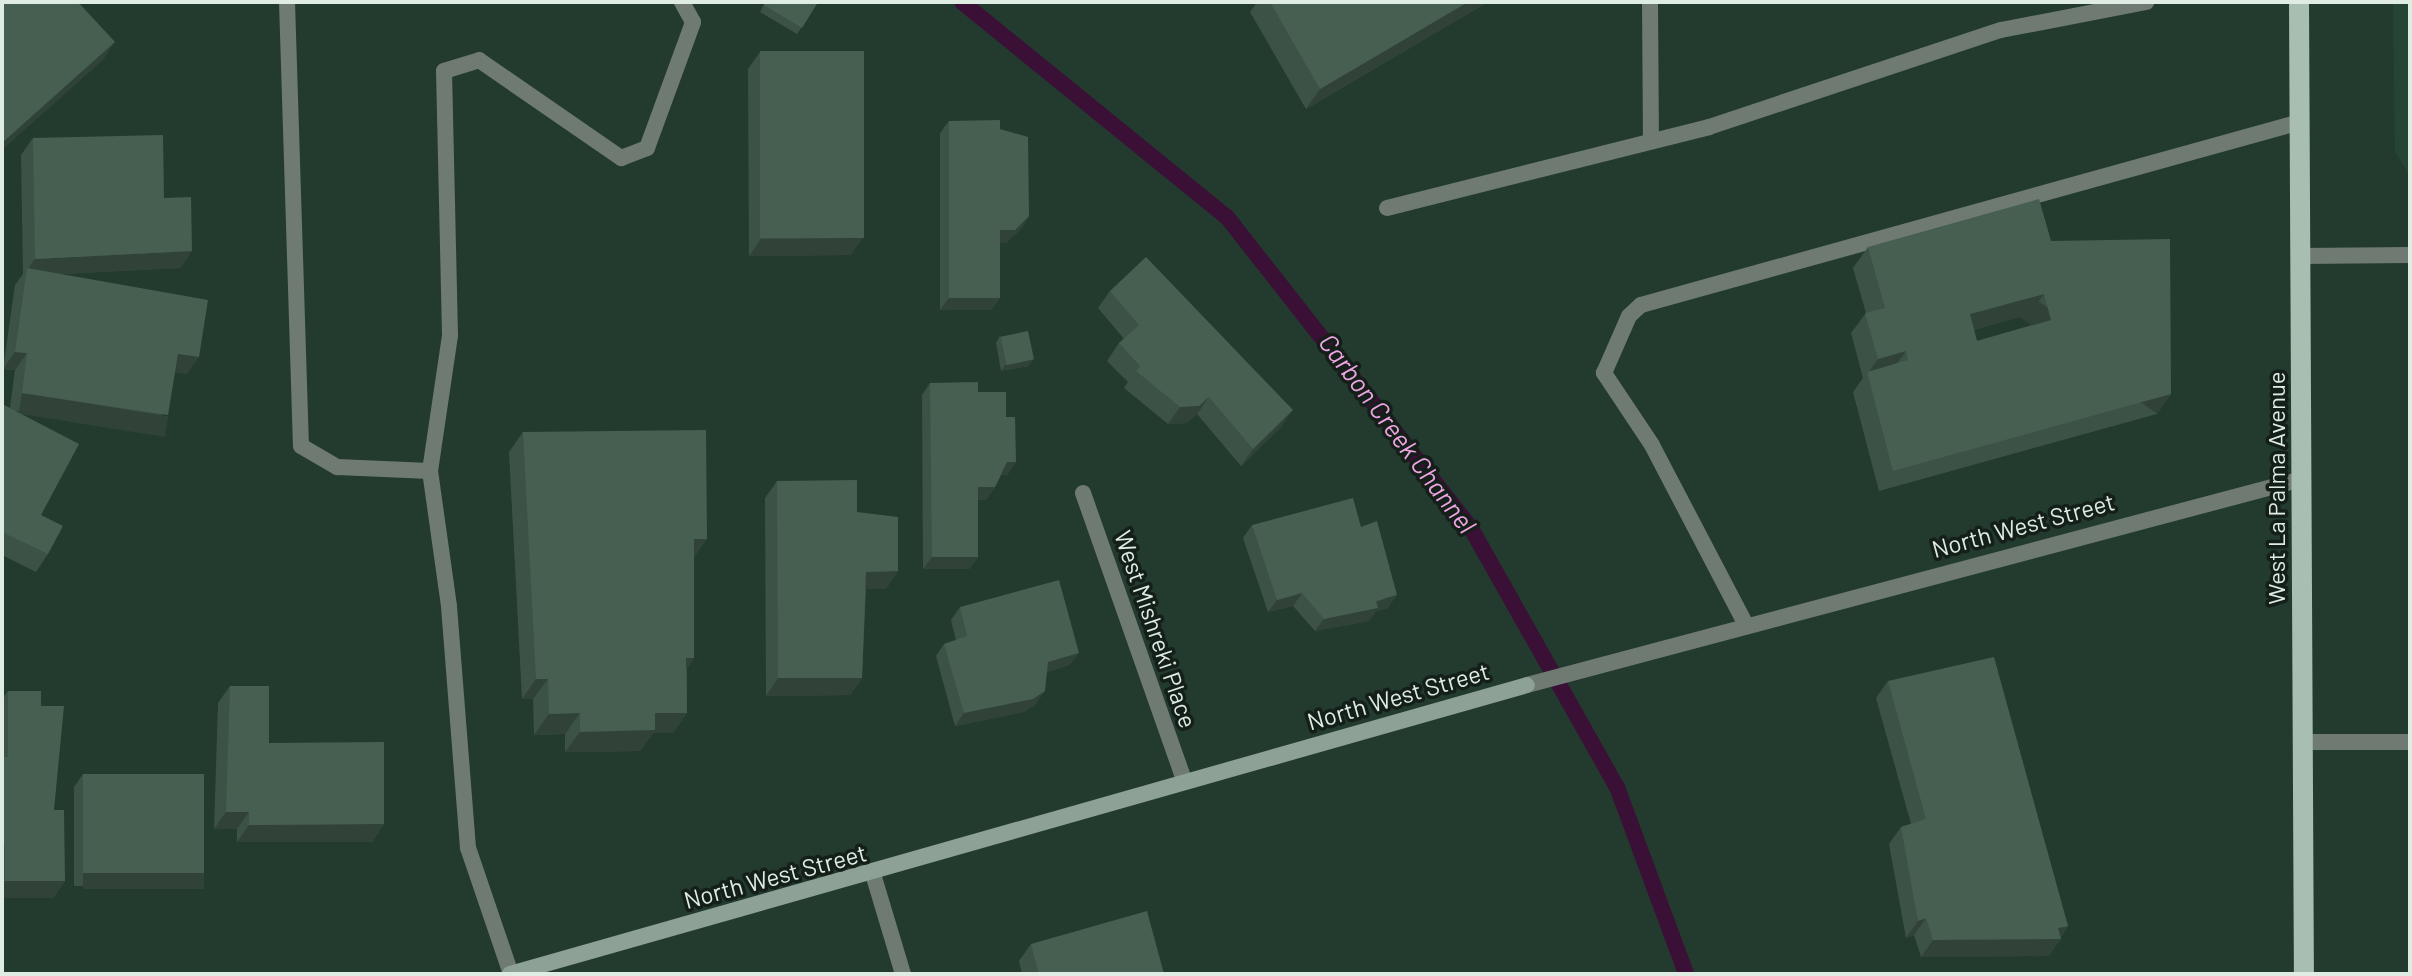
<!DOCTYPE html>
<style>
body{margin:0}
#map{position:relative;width:2412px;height:976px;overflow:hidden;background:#233b2e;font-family:Barlow,sans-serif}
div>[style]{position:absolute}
.built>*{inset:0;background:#254433}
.stream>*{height:16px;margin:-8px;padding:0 8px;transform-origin:8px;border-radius:8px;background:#3b1036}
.lane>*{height:16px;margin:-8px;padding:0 8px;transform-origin:8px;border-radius:8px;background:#6f7a73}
.street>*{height:16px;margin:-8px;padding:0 8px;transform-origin:8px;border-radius:8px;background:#6f7a73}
.secondary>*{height:16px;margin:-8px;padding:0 8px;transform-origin:8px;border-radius:8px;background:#8ea196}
.primary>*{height:20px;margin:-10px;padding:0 10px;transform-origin:10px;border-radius:10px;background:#a7beb0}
.wall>*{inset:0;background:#3c5246}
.shaded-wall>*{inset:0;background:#314239;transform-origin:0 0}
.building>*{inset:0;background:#465f51;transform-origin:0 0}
span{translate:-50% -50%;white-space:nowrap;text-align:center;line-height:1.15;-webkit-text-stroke:7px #151f19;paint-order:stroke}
.street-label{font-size:24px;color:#deece3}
.water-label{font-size:26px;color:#eea5e3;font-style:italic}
.frame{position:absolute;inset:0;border:4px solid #deece3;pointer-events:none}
</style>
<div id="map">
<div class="built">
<i style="clip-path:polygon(2393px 2px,2410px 2px,2410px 176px,2395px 152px)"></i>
</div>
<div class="stream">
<i style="left:962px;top:2px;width:341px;rotate:39.1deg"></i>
<i style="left:1227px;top:217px;width:397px;rotate:51.9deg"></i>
<i style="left:1472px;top:530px;width:295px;rotate:60.6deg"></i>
<i style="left:1617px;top:787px;width:199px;rotate:69.7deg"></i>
</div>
<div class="lane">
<i style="left:287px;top:2px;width:444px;rotate:88.2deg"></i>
<i style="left:301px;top:446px;width:42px;rotate:30.3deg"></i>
<i style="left:337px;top:467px;width:93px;rotate:2.5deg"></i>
<i style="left:1650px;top:2px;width:139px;rotate:89.6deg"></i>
<i style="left:1387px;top:208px;width:332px;rotate:-14.1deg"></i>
<i style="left:1709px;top:127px;width:308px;rotate:-18.4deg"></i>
<i style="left:2001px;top:30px;width:148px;rotate:-10.9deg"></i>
<i style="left:1746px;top:625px;width:203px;rotate:-117.6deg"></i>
<i style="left:1652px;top:445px;width:87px;rotate:-123.7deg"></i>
<i style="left:1604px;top:373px;width:62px;rotate:-66.3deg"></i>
<i style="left:1629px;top:316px;width:16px;rotate:-43deg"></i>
<i style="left:1641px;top:305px;width:684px;rotate:-15.52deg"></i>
<i style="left:2303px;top:742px;width:107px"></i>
<i style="left:511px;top:974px;width:133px;rotate:-108.8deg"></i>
<i style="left:468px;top:848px;width:243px;rotate:-94.5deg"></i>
<i style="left:449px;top:606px;width:136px;rotate:-98deg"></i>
<i style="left:430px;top:471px;width:137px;rotate:-81.6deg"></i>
<i style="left:450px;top:335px;width:264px;rotate:-91.3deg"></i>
<i style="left:444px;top:71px;width:37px;rotate:-17deg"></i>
<i style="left:479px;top:60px;width:173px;rotate:34.6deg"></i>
<i style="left:621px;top:158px;width:28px;rotate:-21deg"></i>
<i style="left:647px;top:148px;width:134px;rotate:-69.9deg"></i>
<i style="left:693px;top:22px;width:23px;rotate:-119deg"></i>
</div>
<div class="street">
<i style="left:2301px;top:256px;width:109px;rotate:-0.5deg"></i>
<i style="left:1083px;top:493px;width:304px;rotate:70.6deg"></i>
<i style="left:1527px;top:685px;width:802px;rotate:-14.89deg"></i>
<i style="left:873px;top:874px;width:104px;rotate:73.3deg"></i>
</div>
<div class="secondary">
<i style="left:510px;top:974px;width:1057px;rotate:-15.86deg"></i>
</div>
<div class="primary">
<i style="left:2299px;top:2px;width:972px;rotate:89.71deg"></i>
</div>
<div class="wall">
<i style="clip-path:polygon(765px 2px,818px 2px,797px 34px,760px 12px)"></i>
<i style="clip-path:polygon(1257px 2px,1488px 2px,1306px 109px,1250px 12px)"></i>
<i style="clip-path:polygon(760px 52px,851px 255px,749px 256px,748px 69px)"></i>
<i style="clip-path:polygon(949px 121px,1000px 129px,1029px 216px,1021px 229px,1006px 243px,1000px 243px,1000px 298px,991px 310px,940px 310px,940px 133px)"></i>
<i style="clip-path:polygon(33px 138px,164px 198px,192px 251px,180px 268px,60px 274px,187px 374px,175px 372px,156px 432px,15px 411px,41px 515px,48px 554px,36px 572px,2px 555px,2px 404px,10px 408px,15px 370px,3px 369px,15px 285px,23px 274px,21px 155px)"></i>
<i style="clip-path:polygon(evenodd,2051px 241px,2171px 394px,2157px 414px,1879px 491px,1853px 392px,1863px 378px,1851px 333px,1866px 313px,1853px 268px,1868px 247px,2051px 241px,2029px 314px,2032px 325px,1977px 341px,1974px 330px,2029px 314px)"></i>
<i style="clip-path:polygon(1110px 291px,1281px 427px,1241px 466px,1197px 414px,1187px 423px,1168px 424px,1124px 388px,1128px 382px,1107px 361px,1119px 343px,1124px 339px,1098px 308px)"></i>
<i style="clip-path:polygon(1000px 336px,1029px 366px,1001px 371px,996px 343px)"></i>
<i style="clip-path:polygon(930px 383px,1006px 417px,1016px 462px,1007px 475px,1001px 475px,995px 487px,986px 500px,978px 500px,978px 557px,969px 569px,923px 569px,922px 395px)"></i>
<i style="clip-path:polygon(523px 432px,694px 557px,694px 658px,687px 669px,687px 713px,673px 733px,653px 733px,640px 751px,565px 752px,565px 734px,534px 735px,533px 699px,522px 699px,509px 452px)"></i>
<i style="clip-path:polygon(777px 481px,857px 512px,898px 571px,886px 589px,866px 589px,862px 678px,850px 695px,766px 696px,765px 498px)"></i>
<i style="clip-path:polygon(1252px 525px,1361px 527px,1388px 608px,1376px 611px,1369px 621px,1315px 631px,1293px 606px,1268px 612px,1243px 538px)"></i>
<i style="clip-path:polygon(960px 607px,1070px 665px,1047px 672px,1036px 704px,1024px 712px,955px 726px,936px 656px,944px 644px,956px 640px,951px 620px)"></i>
<i style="clip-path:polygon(1888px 681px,2068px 926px,2049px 956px,1921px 957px,1914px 935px,1906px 938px,1889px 844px,1901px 827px,1911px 824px,1876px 698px)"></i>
<i style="clip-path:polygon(230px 686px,269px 743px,384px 824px,372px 842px,237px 842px,237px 829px,214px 829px,218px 703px)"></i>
<i style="clip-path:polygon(8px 691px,41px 706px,54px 810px,65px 881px,53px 898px,2px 898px,2px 699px)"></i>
<i style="clip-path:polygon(83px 774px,204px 873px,195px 886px,74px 886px,74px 787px)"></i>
<i style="clip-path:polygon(1031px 944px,1164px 974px,1022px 974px,1019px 961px)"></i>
</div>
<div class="shaded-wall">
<i style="clip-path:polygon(1468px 2px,1488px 2px,1306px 109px,1320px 89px)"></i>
<i style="clip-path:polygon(115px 42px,103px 60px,2px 150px,2px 143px)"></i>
<i style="clip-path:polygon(1029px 216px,1021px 229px,1006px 243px,991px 243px,1000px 230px)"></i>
<i style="clip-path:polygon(863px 238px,851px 255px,749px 256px,761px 239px)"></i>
<i style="clip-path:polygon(192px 251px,180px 268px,26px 276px,27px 270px,35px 259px)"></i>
<i style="clip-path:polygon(2044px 294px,2029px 314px,1956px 335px,1970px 314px)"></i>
<i style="clip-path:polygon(949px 298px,1000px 298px,991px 310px,940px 310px)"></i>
<i style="clip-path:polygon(1906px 351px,1891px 372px,1867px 374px,1878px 359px)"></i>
<i style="clip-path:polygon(15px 352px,27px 353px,15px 370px,3px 369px)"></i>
<i style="clip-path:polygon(178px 354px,199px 357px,187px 374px,166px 371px)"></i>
<i style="clip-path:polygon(1034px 359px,1029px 366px,1001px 371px,1006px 364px)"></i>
<i style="left:22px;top:393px;width:148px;height:21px;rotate:9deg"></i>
<i style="left:2171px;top:394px;width:24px;height:288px;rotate:125deg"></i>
<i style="clip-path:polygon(1209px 397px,1197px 414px,1187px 423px,1168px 424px,1180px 407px)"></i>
<i style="clip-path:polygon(1293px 410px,1281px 427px,1241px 466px,1253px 449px)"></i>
<i style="clip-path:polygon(1007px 462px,1016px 462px,1007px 475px,998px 475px)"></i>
<i style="clip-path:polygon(978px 487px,995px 487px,986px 500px,969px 500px)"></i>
<i style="clip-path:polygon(694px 539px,707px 539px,693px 559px)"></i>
<i style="clip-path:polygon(932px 557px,978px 557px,969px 569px,923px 569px)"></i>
<i style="clip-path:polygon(898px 571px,886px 589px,854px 589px,866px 572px)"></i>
<i style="clip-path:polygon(1302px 593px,1293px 606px,1268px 612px,1277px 600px)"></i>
<i style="clip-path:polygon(1397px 595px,1388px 608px,1376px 611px,1369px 621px,1315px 631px,1324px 619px)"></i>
<i style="clip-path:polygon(1079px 653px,1070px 665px,1039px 674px,1048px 662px)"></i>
<i style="clip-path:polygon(686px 658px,694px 658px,680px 679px)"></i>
<i style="clip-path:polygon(778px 678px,862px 678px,850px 695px,766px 696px)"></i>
<i style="clip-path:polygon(536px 679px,548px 679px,533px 699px,522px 699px)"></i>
<i style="clip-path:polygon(1045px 691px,1036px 704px,1024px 712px,955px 726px,964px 713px)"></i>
<i style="clip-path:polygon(580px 713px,565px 734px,534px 735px,549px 714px)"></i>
<i style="clip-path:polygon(655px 713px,687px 713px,673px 733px,653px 733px,640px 751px,565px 752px,580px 732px)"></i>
<i style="clip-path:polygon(226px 812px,249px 812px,237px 829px,214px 829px)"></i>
<i style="clip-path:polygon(384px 824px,372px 842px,237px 842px,249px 825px)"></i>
<i style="left:83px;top:873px;width:121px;height:16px"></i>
<i style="clip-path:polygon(5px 881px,65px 881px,53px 898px,2px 898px,2px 886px)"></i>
<i style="clip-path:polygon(1926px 918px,1914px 935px,1906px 938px,1918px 921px)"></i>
<i style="clip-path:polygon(2068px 926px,2059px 939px,2061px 939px,2049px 956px,1921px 957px,1933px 940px,2058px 928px)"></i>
</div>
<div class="building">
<i style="clip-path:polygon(2px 2px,78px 2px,115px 42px,2px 143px)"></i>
<i style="clip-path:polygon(766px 2px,818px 2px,802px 28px,764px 5px)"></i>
<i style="clip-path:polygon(1270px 2px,1468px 2px,1320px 89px)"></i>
<i style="left:864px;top:51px;width:187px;height:104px;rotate:90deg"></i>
<i style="clip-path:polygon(1000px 120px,1000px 129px,1028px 137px,1029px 216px,1015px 230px,1000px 230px,1000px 298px,949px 298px,949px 121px)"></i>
<i style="clip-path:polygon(163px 135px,164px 198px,191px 197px,192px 251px,35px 259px,33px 138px)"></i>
<i style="clip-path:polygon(evenodd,2039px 199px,2051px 241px,2170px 239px,2171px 394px,1893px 471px,1867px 372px,1908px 360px,1906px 351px,1878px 359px,1865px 313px,1885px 308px,1868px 247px,2039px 199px,2044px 294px,2051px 320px,1977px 341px,1970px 314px,2044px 294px)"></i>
<i style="clip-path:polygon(1146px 257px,1293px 410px,1253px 449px,1209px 397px,1199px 406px,1180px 407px,1136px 371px,1140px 366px,1119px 343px,1139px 325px,1110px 291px)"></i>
<i style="clip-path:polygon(27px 268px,208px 300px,199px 357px,178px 354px,168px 415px,22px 393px,27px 353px,15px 352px)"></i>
<i style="left:1028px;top:331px;width:29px;height:28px;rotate:78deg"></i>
<i style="clip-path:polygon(978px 382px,978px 392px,1006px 392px,1006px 417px,1015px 417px,1016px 462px,1007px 462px,995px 487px,978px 487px,978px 557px,932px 557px,930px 383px)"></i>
<i style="clip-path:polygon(2px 404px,79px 444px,41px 515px,63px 526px,48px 554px,2px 532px)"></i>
<i style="clip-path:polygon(706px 430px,707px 539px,694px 539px,694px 658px,686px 658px,687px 713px,655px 713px,655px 730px,580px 732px,580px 713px,549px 714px,548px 679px,536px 679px,523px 432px)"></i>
<i style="clip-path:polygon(857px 480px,857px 512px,898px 517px,898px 571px,866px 572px,862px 678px,778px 678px,777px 481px)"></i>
<i style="clip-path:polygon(1353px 498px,1361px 527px,1377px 521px,1397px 595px,1376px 601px,1378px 608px,1324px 619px,1302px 593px,1277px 600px,1252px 525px)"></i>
<i style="clip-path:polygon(1059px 580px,1079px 653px,1048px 662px,1045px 691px,1033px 699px,964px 713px,944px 644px,967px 636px,960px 607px)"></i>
<i style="clip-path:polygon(1994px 657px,2068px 926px,2058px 928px,2061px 939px,1933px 940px,1926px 918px,1918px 921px,1901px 827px,1926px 819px,1888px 681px)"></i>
<i style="clip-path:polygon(230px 686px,269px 686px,269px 743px,384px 742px,384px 824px,249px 825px,249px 812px,226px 812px)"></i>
<i style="clip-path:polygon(8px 691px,41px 691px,41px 706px,64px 706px,54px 810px,64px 810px,65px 881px,5px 881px,5px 846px,2px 846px,2px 757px,8px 757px)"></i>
<i style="left:83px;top:774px;width:121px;height:99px"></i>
<i style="clip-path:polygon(1147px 911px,1164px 974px,1039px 974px,1031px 944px)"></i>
</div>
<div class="street-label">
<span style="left:2276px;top:488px;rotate:-90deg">West La Palma Avenue</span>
<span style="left:2023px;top:525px;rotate:-15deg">North West Street</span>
<span style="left:1156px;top:629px;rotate:71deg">West Mishreki Place</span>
<span style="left:1398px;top:696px;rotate:-16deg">North West Street</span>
<span style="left:775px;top:876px;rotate:-15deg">North West Street</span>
</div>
<div class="water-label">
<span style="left:1398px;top:433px;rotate:53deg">Carbon Creek Channel</span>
</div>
<div class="frame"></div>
</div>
